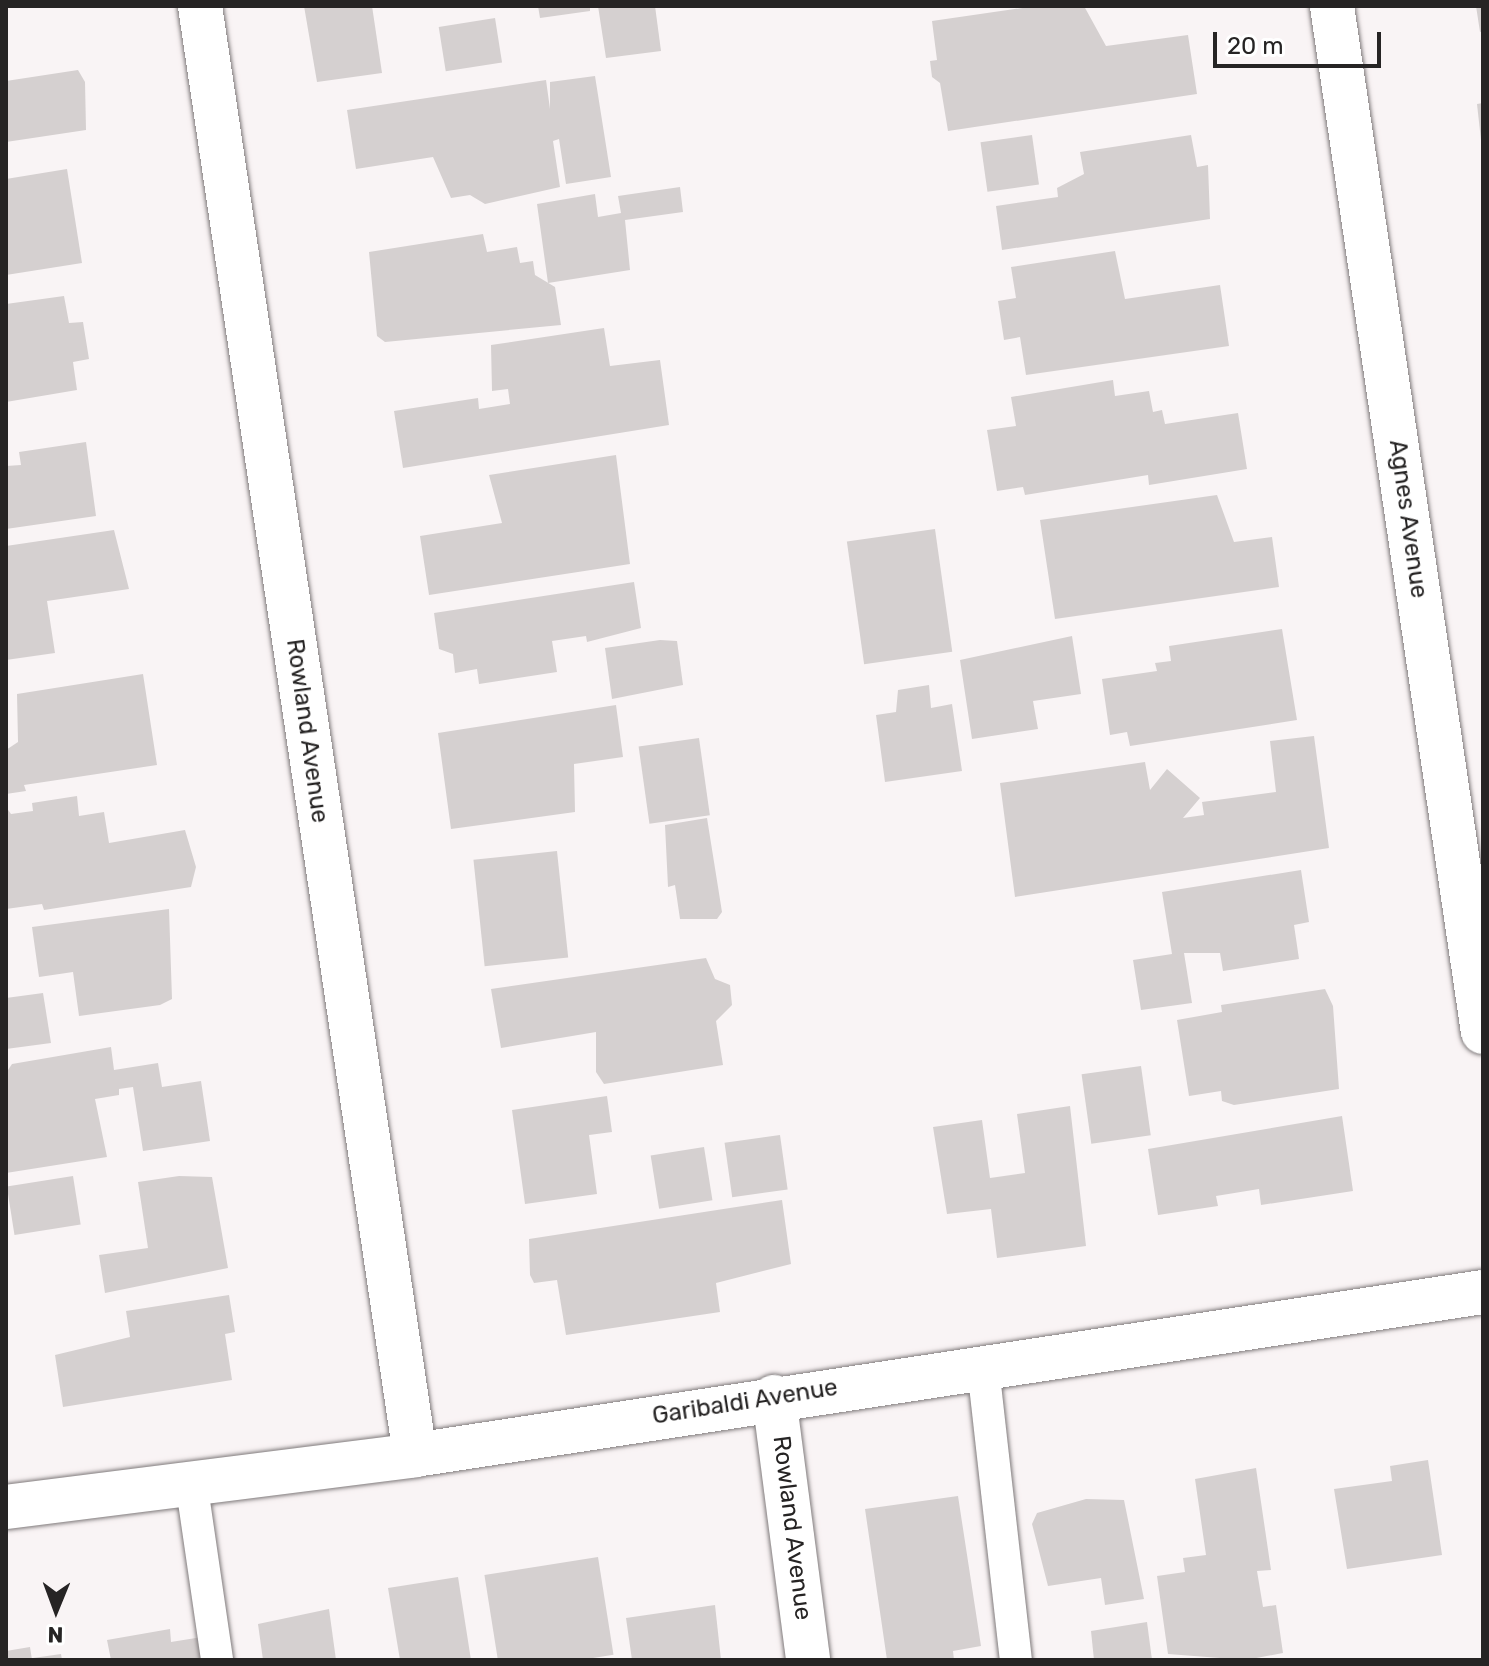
<!DOCTYPE html>
<style>
body{margin:0}
#map{position:relative;width:1489px;height:1666px;overflow:hidden;background:#f9f4f5;font-family:Rubik,sans-serif}
div>[style]{position:absolute}
.building>*{inset:0;background:#d5d0d0;transform-origin:0 0}
.roads{filter:drop-shadow(0 0 2px #807b7c) drop-shadow(0 0 2px #807b7c)}
.lane>*{height:32px;margin:-16px;padding:0 16px;transform-origin:16px;border-radius:16px;background:#fff}
.street>*{height:44px;margin:-22px;padding:0 22px;transform-origin:22px;border-radius:22px;background:#fff}
.secondary>*{height:44px;margin:-22px;padding:0 22px;transform-origin:22px;border-radius:22px;background:#fff}
span{translate:-50% -50%;white-space:nowrap;text-align:center;line-height:1.15;-webkit-text-stroke:6px #fff;paint-order:stroke}
.street-label{font-size:24px;color:#262424}
.frame{position:absolute;inset:0;border:8px solid #262424;pointer-events:none}
.north{position:absolute;left:16px;top:1570px;width:80px;height:80px;-webkit-text-stroke:6px #fff;paint-order:stroke;rotate:181deg;font-size:22px;font-weight:700;line-height:32px;text-align:center;color:#262424}
.north::after{content:'';display:block;margin:auto;width:28px;height:36px;background:#262424;clip-path:polygon(50% 0,100% 100%,50% 72%,0 100%)}
.scale{position:absolute;left:1213px;top:32px;width:168px;height:36px;box-sizing:border-box;border:4px solid #262424;border-top:0;padding-left:10px;font-size:24px;line-height:28px;white-space:nowrap;color:#262424;-webkit-text-stroke:6px #fff;paint-order:stroke}
</style>
<div id="map">
<div class="building">
<i style="clip-path:polygon(304px 6px,372px 6px,382px 73px,317px 82px)"></i>
<i style="clip-path:polygon(538px 6px,590px 6px,590px 11px,540px 18px)"></i>
<i style="clip-path:polygon(598px 6px,655px 6px,661px 51px,606px 58px)"></i>
<i style="clip-path:polygon(1036px 6px,1084px 6px,1106px 46px,1188px 35px,1197px 94px,948px 131px,940px 83px,932px 77px,930px 61px,937px 60px,932px 21px)"></i>
<i style="clip-path:polygon(1476px 6px,1483px 6px,1483px 31px,1480px 32px)"></i>
<i style="left:495px;top:18px;width:45px;height:57px;rotate:81deg"></i>
<i style="clip-path:polygon(78px 70px,85px 82px,86px 130px,6px 142px,6px 81px)"></i>
<i style="clip-path:polygon(595px 76px,611px 177px,566px 184px,559px 139px,553px 141px,560px 187px,485px 204px,470px 195px,451px 198px,433px 157px,356px 169px,347px 110px,546px 80px,550px 109px,550px 82px)"></i>
<i style="clip-path:polygon(1483px 103px,1483px 140px,1481px 140px,1477px 104px)"></i>
<i style="left:1032px;top:135px;width:50px;height:52px;rotate:82deg"></i>
<i style="clip-path:polygon(1191px 135px,1197px 167px,1208px 165px,1210px 219px,1002px 250px,996px 206px,1058px 197px,1057px 188px,1084px 174px,1080px 152px)"></i>
<i style="clip-path:polygon(67px 169px,82px 263px,6px 275px,6px 179px)"></i>
<i style="clip-path:polygon(680px 187px,683px 212px,625px 220px,630px 270px,548px 283px,537px 204px,595px 194px,598px 217px,621px 213px,618px 196px)"></i>
<i style="clip-path:polygon(483px 234px,487px 252px,517px 247px,520px 263px,533px 261px,535px 275px,555px 287px,561px 325px,385px 342px,377px 336px,369px 252px)"></i>
<i style="clip-path:polygon(1115px 251px,1125px 299px,1220px 285px,1229px 346px,1026px 375px,1020px 337px,1004px 340px,998px 301px,1016px 298px,1011px 267px)"></i>
<i style="clip-path:polygon(64px 296px,69px 323px,83px 322px,89px 359px,73px 362px,77px 390px,6px 402px,6px 304px)"></i>
<i style="clip-path:polygon(604px 328px,610px 366px,660px 360px,669px 425px,403px 468px,394px 411px,478px 398px,479px 409px,510px 404px,508px 389px,492px 391px,491px 345px)"></i>
<i style="clip-path:polygon(1113px 380px,1115px 396px,1149px 391px,1153px 412px,1162px 410px,1165px 424px,1238px 413px,1247px 469px,1149px 485px,1148px 475px,1025px 495px,1023px 487px,997px 491px,987px 430px,1016px 426px,1011px 397px)"></i>
<i style="clip-path:polygon(86px 442px,96px 516px,6px 529px,6px 466px,21px 465px,19px 452px)"></i>
<i style="clip-path:polygon(616px 455px,630px 564px,429px 595px,420px 536px,502px 523px,489px 475px)"></i>
<i style="clip-path:polygon(1217px 495px,1234px 542px,1272px 537px,1279px 587px,1055px 619px,1040px 520px)"></i>
<i style="left:935px;top:529px;width:124px;height:89px;rotate:82deg"></i>
<i style="clip-path:polygon(114px 530px,129px 589px,47px 601px,55px 653px,6px 660px,6px 546px)"></i>
<i style="clip-path:polygon(634px 582px,641px 628px,587px 642px,586px 636px,552px 641px,557px 672px,479px 684px,477px 669px,455px 673px,453px 654px,439px 649px,434px 613px)"></i>
<i style="clip-path:polygon(1282px 629px,1297px 720px,1130px 746px,1127px 732px,1110px 735px,1102px 679px,1157px 671px,1155px 663px,1171px 661px,1169px 646px)"></i>
<i style="clip-path:polygon(1072px 636px,1081px 694px,1033px 701px,1038px 729px,972px 739px,960px 660px)"></i>
<i style="clip-path:polygon(660px 640px,677px 641px,683px 685px,612px 699px,605px 648px)"></i>
<i style="clip-path:polygon(143px 674px,157px 765px,24px 785px,26px 791px,6px 794px,6px 750px,18px 742px,17px 694px)"></i>
<i style="clip-path:polygon(929px 685px,931px 708px,952px 704px,962px 771px,885px 782px,876px 715px,896px 712px,898px 690px)"></i>
<i style="clip-path:polygon(616px 705px,623px 757px,574px 764px,575px 812px,451px 829px,438px 733px)"></i>
<i style="clip-path:polygon(1314px 736px,1329px 848px,1015px 897px,1000px 783px,1145px 762px,1150px 790px,1167px 769px,1200px 798px,1183px 818px,1204px 815px,1202px 802px,1276px 792px,1270px 741px)"></i>
<i style="left:699px;top:738px;width:78px;height:61px;rotate:82deg"></i>
<i style="clip-path:polygon(77px 796px,79px 816px,104px 812px,109px 843px,185px 830px,196px 867px,191px 887px,44px 910px,42px 904px,6px 909px,6px 807px,11px 814px,33px 811px,32px 803px)"></i>
<i style="clip-path:polygon(707px 818px,722px 912px,717px 919px,680px 919px,675px 885px,668px 887px,665px 825px)"></i>
<i style="left:557px;top:851px;width:107px;height:84px;rotate:84deg"></i>
<i style="clip-path:polygon(1301px 870px,1309px 922px,1294px 925px,1299px 959px,1223px 971px,1220px 953px,1184px 953px,1192px 1003px,1141px 1010px,1133px 960px,1172px 954px,1162px 892px)"></i>
<i style="clip-path:polygon(169px 909px,172px 999px,160px 1005px,79px 1016px,73px 972px,39px 977px,32px 927px)"></i>
<i style="clip-path:polygon(706px 958px,715px 979px,730px 985px,732px 1005px,716px 1021px,723px 1065px,604px 1084px,596px 1072px,596px 1032px,501px 1048px,491px 989px)"></i>
<i style="clip-path:polygon(1325px 989px,1333px 1006px,1339px 1089px,1234px 1105px,1222px 1101px,1221px 1091px,1189px 1096px,1177px 1020px,1222px 1012px,1221px 1005px)"></i>
<i style="clip-path:polygon(43px 993px,51px 1043px,6px 1049px,6px 998px)"></i>
<i style="clip-path:polygon(111px 1047px,114px 1070px,158px 1063px,162px 1087px,201px 1081px,210px 1141px,143px 1151px,133px 1087px,119px 1089px,119px 1095px,95px 1099px,107px 1157px,6px 1173px,6px 1073px,12px 1064px)"></i>
<i style="left:1141px;top:1066px;width:70px;height:60px;rotate:82deg"></i>
<i style="clip-path:polygon(607px 1096px,612px 1132px,589px 1135px,597px 1194px,525px 1204px,512px 1110px)"></i>
<i style="clip-path:polygon(1070px 1106px,1086px 1246px,997px 1258px,991px 1209px,947px 1214px,933px 1127px,982px 1120px,990px 1178px,1025px 1173px,1017px 1114px)"></i>
<i style="clip-path:polygon(1342px 1116px,1353px 1191px,1261px 1205px,1259px 1189px,1216px 1196px,1218px 1206px,1158px 1215px,1148px 1149px)"></i>
<i style="left:780px;top:1135px;width:55px;height:56px;rotate:82deg"></i>
<i style="left:704px;top:1147px;width:54px;height:54px;rotate:81deg"></i>
<i style="left:73px;top:1176px;width:49px;height:67px;rotate:81deg"></i>
<i style="clip-path:polygon(179px 1176px,212px 1177px,228px 1268px,105px 1293px,99px 1255px,148px 1248px,138px 1182px)"></i>
<i style="clip-path:polygon(782px 1200px,791px 1264px,716px 1283px,720px 1312px,566px 1335px,557px 1280px,534px 1283px,530px 1275px,529px 1239px)"></i>
<i style="clip-path:polygon(229px 1295px,235px 1332px,225px 1334px,232px 1380px,63px 1407px,55px 1355px,130px 1337px,126px 1311px)"></i>
<i style="clip-path:polygon(1428px 1460px,1442px 1555px,1347px 1569px,1334px 1489px,1392px 1481px,1390px 1466px)"></i>
<i style="clip-path:polygon(1256px 1468px,1271px 1570px,1257px 1571px,1263px 1607px,1276px 1605px,1283px 1653px,1246px 1660px,1168px 1654px,1157px 1576px,1185px 1572px,1183px 1558px,1206px 1555px,1195px 1479px)"></i>
<i style="clip-path:polygon(958px 1496px,981px 1646px,953px 1651px,954px 1660px,887px 1660px,865px 1509px)"></i>
<i style="clip-path:polygon(1086px 1499px,1124px 1500px,1144px 1599px,1105px 1605px,1101px 1578px,1048px 1586px,1032px 1524px,1037px 1513px)"></i>
<i style="left:598px;top:1557px;width:99px;height:115px;rotate:81deg"></i>
<i style="clip-path:polygon(458px 1577px,471px 1660px,400px 1660px,388px 1588px)"></i>
<i style="clip-path:polygon(715px 1605px,721px 1660px,632px 1660px,626px 1618px)"></i>
<i style="clip-path:polygon(329px 1609px,336px 1660px,263px 1660px,258px 1624px)"></i>
<i style="clip-path:polygon(1147px 1622px,1152px 1660px,1094px 1660px,1091px 1631px)"></i>
<i style="clip-path:polygon(170px 1629px,171px 1642px,202px 1637px,206px 1660px,111px 1660px,107px 1640px)"></i>
<i style="clip-path:polygon(30px 1647px,32px 1660px,6px 1660px,6px 1651px)"></i>
<i style="clip-path:polygon(61px 1654px,62px 1660px,33px 1660px,33px 1658px)"></i>
</div>
<div class="roads">
<div class="lane">
<i style="left:983px;top:1367px;width:295px;rotate:83.6deg"></i>
<i style="left:191px;top:1481px;width:181px;rotate:81.7deg"></i>
</div>
<div class="street">
<i style="left:200px;top:6px;width:1465px;rotate:81.56deg"></i>
<i style="left:1332px;top:6px;width:1037px;rotate:81.63deg"></i>
<i style="left:774px;top:1397px;width:265px;rotate:82.6deg"></i>
</div>
<div class="secondary">
<i style="left:6px;top:1507px;width:412px;rotate:-7.2deg"></i>
<i style="left:415px;top:1455px;width:1080px;rotate:-8.68deg"></i>
</div>
</div>
<div class="street-label">
<span style="left:1408px;top:519px;rotate:82deg">Agnes Avenue</span>
<span style="left:307px;top:731px;rotate:82deg">Rowland Avenue</span>
<span style="left:745px;top:1402px;rotate:-9deg">Garibaldi Avenue</span>
<span style="left:792px;top:1528px;rotate:83deg">Rowland Avenue</span>
</div>
<div class="frame"></div>
<div class="north">N</div>
<div class="scale">20 m</div>
</div>
